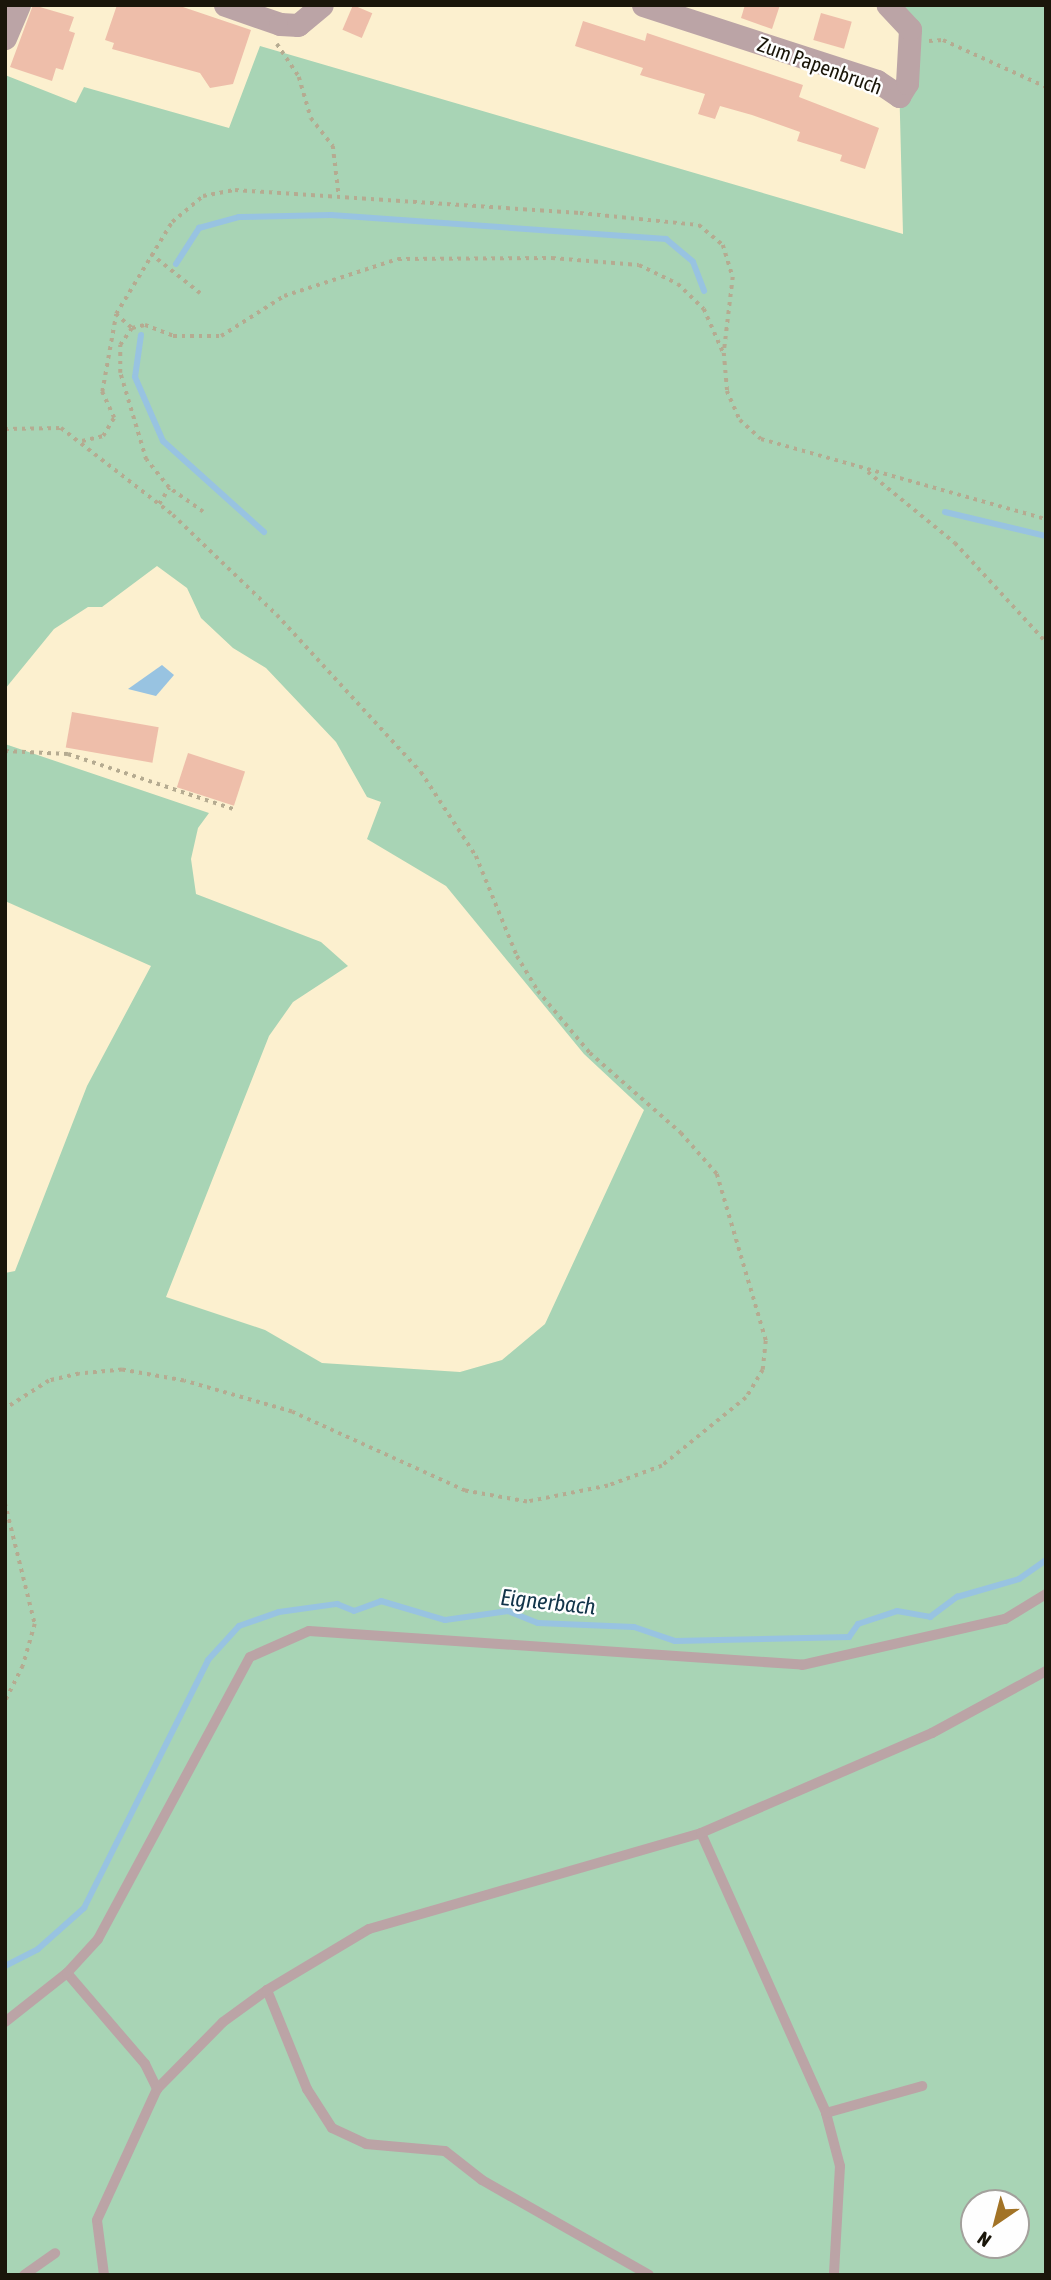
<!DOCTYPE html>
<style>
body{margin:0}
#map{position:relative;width:1051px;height:2280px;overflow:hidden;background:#fcf0cf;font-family:"Asap Condensed",sans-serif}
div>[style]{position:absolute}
.green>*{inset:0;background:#a8d4b5}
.water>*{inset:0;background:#98c3e1}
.stream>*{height:6px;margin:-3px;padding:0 3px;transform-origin:3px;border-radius:3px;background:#98c3e1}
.building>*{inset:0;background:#eebeaa;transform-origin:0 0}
.path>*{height:3.5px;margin-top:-1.75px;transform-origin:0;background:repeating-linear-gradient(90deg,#b5ab91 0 3.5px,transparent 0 8.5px)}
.lane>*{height:10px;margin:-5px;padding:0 5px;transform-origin:5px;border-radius:5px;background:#bba4a6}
.street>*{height:23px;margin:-11.5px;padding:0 11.5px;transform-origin:11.5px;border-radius:11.5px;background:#bba4a6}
span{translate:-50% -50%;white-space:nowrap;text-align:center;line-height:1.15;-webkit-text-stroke:5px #fefefe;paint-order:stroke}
.street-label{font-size:21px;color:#1a160a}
.water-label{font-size:23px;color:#113449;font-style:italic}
.frame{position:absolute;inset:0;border:7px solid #1a160a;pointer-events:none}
.north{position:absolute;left:960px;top:2189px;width:70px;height:70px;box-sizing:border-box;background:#fefefe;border:2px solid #a3a19c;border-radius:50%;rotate:215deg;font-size:19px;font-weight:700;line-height:28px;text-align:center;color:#1a160a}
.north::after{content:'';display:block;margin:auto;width:24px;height:32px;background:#a27326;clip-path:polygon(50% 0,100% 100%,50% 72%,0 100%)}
</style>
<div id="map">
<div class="green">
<i style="clip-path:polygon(evenodd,883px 5px,1046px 5px,1046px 2275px,5px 2275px,5px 1273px,15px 1271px,87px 1086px,151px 966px,5px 901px,5px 744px,209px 813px,198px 828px,191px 859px,196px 894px,321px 942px,348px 966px,293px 1002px,269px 1036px,166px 1297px,265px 1330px,322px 1363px,460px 1372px,502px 1360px,545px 1324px,644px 1110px,584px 1054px,446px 886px,367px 839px,381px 802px,367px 797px,336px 742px,266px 668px,233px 648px,201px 618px,187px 588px,157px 566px,102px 607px,88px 607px,54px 629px,5px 689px,5px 75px,76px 103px,84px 87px,229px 128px,260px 46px,903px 234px,899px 78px,905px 29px,883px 5px,974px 2203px,1016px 2203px,1016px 2245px,974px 2245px,974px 2203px)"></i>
</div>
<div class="water">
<i style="clip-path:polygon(162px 665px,174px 675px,156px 696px,128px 689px)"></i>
</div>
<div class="stream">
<i style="left:176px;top:264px;width:43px;rotate:-57.4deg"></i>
<i style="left:199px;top:228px;width:41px;rotate:-15.4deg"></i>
<i style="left:239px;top:217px;width:92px;rotate:-1.2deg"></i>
<i style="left:331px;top:215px;width:336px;rotate:4.1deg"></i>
<i style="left:666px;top:239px;width:35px;rotate:40deg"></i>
<i style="left:693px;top:262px;width:31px;rotate:69deg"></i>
<i style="left:141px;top:335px;width:42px;rotate:98.1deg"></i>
<i style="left:135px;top:377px;width:70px;rotate:66.4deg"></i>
<i style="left:163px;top:441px;width:136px;rotate:42deg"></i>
<i style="left:945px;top:512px;width:104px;rotate:13.4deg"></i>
<i style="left:5px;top:1966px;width:37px;rotate:-27deg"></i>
<i style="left:38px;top:1949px;width:62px;rotate:-41.7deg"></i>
<i style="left:84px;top:1908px;width:277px;rotate:-63.4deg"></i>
<i style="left:208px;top:1660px;width:46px;rotate:-47.6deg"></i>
<i style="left:239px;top:1626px;width:42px;rotate:-19.3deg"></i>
<i style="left:279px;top:1612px;width:59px;rotate:-7.9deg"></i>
<i style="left:337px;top:1604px;width:18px;rotate:22deg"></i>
<i style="left:354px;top:1611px;width:29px;rotate:-20deg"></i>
<i style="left:381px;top:1601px;width:67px;rotate:16.5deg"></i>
<i style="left:445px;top:1620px;width:64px;rotate:-8.1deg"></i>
<i style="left:508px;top:1611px;width:32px;rotate:22deg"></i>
<i style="left:538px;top:1623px;width:96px;rotate:2.4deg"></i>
<i style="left:634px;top:1627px;width:43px;rotate:18.9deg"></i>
<i style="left:675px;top:1641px;width:174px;rotate:-1.3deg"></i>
<i style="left:849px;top:1637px;width:16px;rotate:-55deg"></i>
<i style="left:858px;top:1624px;width:41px;rotate:-18.4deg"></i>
<i style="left:897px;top:1611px;width:34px;rotate:10deg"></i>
<i style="left:930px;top:1617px;width:34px;rotate:-37deg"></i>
<i style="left:957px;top:1597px;width:65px;rotate:-16.2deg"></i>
<i style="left:1019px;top:1579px;width:33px;rotate:-35deg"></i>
</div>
<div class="building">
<i style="clip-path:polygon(33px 5px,74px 17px,69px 31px,75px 33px,63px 70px,56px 68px,52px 81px,10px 67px)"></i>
<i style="clip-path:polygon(117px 5px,177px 5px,251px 30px,233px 84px,210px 88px,200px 73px,112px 49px,114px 43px,105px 40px)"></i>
<i style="left:353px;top:5px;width:21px;height:27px;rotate:23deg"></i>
<i style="clip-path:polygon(745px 5px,780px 5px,772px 29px,741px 18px)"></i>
<i style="left:821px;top:13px;width:32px;height:28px;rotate:16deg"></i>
<i style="clip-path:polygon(583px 21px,645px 41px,647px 33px,803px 85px,799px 97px,879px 128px,865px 169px,840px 161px,842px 155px,797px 141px,800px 132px,752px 115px,720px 106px,715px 119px,698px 114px,705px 94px,640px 75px,643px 68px,575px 46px)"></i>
<i style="left:72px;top:712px;width:88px;height:36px;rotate:10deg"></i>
<i style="left:188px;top:753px;width:60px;height:36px;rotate:18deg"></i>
</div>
<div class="path">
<i style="left:929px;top:41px;width:14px;rotate:-4deg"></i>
<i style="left:943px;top:40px;width:113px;rotate:24.5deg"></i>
<i style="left:277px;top:44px;width:40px;rotate:56deg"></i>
<i style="left:299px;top:77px;width:43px;rotate:73.7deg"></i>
<i style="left:311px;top:118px;width:36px;rotate:52deg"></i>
<i style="left:333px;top:146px;width:50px;rotate:83.2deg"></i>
<i style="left:151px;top:254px;width:63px;rotate:38.5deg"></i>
<i style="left:116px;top:314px;width:21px;rotate:41deg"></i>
<i style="left:5px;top:429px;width:56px;rotate:-1deg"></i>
<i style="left:61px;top:428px;width:142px;rotate:37.8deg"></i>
<i style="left:173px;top:515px;width:144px;rotate:43.9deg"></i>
<i style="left:277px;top:615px;width:213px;rotate:47.5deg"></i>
<i style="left:421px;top:772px;width:100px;rotate:56.8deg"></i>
<i style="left:476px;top:856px;width:108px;rotate:67.7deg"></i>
<i style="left:517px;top:956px;width:41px;rotate:59deg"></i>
<i style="left:538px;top:991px;width:81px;rotate:50deg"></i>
<i style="left:590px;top:1053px;width:121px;rotate:41.3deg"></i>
<i style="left:681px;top:1133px;width:55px;rotate:48.7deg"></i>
<i style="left:717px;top:1174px;width:174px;rotate:73.6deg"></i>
<i style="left:766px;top:1341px;width:29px;rotate:96deg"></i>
<i style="left:763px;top:1370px;width:33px;rotate:121deg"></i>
<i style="left:746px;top:1398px;width:108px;rotate:141deg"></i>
<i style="left:662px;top:1466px;width:58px;rotate:159.7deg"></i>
<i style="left:608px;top:1486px;width:83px;rotate:168.8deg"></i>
<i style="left:527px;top:1502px;width:63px;rotate:-169.9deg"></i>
<i style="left:465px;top:1491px;width:190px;rotate:-155.5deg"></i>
<i style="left:292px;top:1412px;width:112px;rotate:-164deg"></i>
<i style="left:184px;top:1381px;width:63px;rotate:-169.9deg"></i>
<i style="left:122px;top:1370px;width:43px;rotate:174.7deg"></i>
<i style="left:79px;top:1374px;width:31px;rotate:167deg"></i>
<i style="left:49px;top:1381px;width:52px;rotate:147.5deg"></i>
<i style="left:82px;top:441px;width:22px;rotate:-13deg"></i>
<i style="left:103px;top:436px;width:21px;rotate:-59deg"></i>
<i style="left:114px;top:418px;width:29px;rotate:-115deg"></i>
<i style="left:102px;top:392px;width:79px;rotate:-79.8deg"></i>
<i style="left:116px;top:314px;width:108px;rotate:-58.7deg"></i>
<i style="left:172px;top:222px;width:40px;rotate:-40deg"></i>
<i style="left:203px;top:196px;width:33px;rotate:-11deg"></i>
<i style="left:235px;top:190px;width:346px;rotate:3.8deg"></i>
<i style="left:580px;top:213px;width:120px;rotate:5.8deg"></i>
<i style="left:699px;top:225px;width:31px;rotate:40deg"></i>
<i style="left:723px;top:245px;width:34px;rotate:73deg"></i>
<i style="left:733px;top:277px;width:77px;rotate:96.8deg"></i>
<i style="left:724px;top:353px;width:38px;rotate:85deg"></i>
<i style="left:727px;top:391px;width:32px;rotate:66deg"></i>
<i style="left:740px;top:420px;width:28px;rotate:42deg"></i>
<i style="left:761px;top:439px;width:296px;rotate:15.7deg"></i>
<i style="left:868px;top:472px;width:112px;rotate:39.2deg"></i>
<i style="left:955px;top:543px;width:134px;rotate:47.4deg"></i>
<i style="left:159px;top:504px;width:19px;rotate:-58deg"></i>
<i style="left:203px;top:512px;width:42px;rotate:-144.8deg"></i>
<i style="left:169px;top:488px;width:36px;rotate:-129deg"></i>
<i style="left:146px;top:460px;width:91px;rotate:-106.6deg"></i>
<i style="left:120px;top:373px;width:28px;rotate:-90deg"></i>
<i style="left:120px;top:345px;width:21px;rotate:-55deg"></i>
<i style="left:132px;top:328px;width:13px;rotate:-13deg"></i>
<i style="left:145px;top:325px;width:30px;rotate:21deg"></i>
<i style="left:173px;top:336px;width:48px"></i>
<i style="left:221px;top:336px;width:75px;rotate:-32.4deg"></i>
<i style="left:284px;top:296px;width:120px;rotate:-18deg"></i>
<i style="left:398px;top:259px;width:154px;rotate:-0.4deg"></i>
<i style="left:552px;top:258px;width:87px;rotate:4.6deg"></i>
<i style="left:639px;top:265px;width:43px;rotate:26deg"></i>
<i style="left:678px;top:284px;width:36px;rotate:44deg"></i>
<i style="left:704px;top:309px;width:47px;rotate:66.2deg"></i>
<i style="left:5px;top:751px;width:63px;rotate:2.7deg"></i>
<i style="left:68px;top:754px;width:177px;rotate:18.4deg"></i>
<i style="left:5px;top:1503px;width:125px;rotate:76.1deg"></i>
<i style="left:35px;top:1624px;width:44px;rotate:105.9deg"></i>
<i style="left:23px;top:1666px;width:40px;rotate:116.6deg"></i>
</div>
<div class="lane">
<i style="left:701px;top:1833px;width:307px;rotate:65.9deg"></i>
<i style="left:826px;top:2113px;width:55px;rotate:75.2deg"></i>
<i style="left:840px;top:2166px;width:109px;rotate:93.2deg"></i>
<i style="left:67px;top:1973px;width:120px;rotate:49.4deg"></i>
<i style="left:145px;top:2064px;width:28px;rotate:64deg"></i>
<i style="left:267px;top:1990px;width:107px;rotate:68deg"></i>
<i style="left:307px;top:2089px;width:46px;rotate:57.3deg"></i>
<i style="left:332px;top:2128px;width:38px;rotate:25deg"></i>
<i style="left:366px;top:2144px;width:79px;rotate:5.1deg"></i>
<i style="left:445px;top:2151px;width:47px;rotate:38.1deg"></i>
<i style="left:482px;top:2180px;width:192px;rotate:29.6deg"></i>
<i style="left:5px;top:2022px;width:79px;rotate:-38.3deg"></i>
<i style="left:67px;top:1973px;width:46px;rotate:-47.6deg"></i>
<i style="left:98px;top:1939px;width:320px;rotate:-61.7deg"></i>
<i style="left:250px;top:1657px;width:64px;rotate:-23.8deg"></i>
<i style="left:309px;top:1631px;width:494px;rotate:3.9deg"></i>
<i style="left:802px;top:1665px;width:208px;rotate:-12.8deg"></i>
<i style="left:1005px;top:1619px;width:48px;rotate:-31.4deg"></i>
<i style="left:826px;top:2113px;width:100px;rotate:-15.7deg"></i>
<i style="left:24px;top:2275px;width:38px;rotate:-35deg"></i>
<i style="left:104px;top:2275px;width:55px;rotate:-97.3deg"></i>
<i style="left:97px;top:2220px;width:144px;rotate:-65.4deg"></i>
<i style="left:157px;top:2089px;width:94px;rotate:-45.4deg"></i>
<i style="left:223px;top:2022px;width:54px;rotate:-36deg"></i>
<i style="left:267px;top:1990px;width:119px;rotate:-30.9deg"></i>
<i style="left:369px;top:1929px;width:346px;rotate:-16.1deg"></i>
<i style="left:701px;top:1833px;width:252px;rotate:-23.4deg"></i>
<i style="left:932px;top:1733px;width:130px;rotate:-28.5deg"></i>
</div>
<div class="street">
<i style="left:225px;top:5px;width:58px;rotate:19.1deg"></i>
<i style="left:280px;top:24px;width:18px;rotate:3deg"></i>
<i style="left:298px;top:25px;width:31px;rotate:-40deg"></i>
<i style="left:643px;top:5px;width:246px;rotate:18deg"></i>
<i style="left:877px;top:81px;width:27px;rotate:34deg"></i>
<i style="left:899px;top:96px;width:15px;rotate:-58deg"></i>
<i style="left:907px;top:83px;width:54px;rotate:-86.8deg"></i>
<i style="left:910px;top:29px;width:33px;rotate:-133deg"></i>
<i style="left:5px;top:38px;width:36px;rotate:-67deg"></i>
</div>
<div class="street-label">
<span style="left:820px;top:65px;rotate:20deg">Zum Papenbruch</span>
</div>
<div class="water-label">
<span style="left:548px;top:1602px;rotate:6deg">Eignerbach</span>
</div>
<div class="frame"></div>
<div class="north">N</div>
</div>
